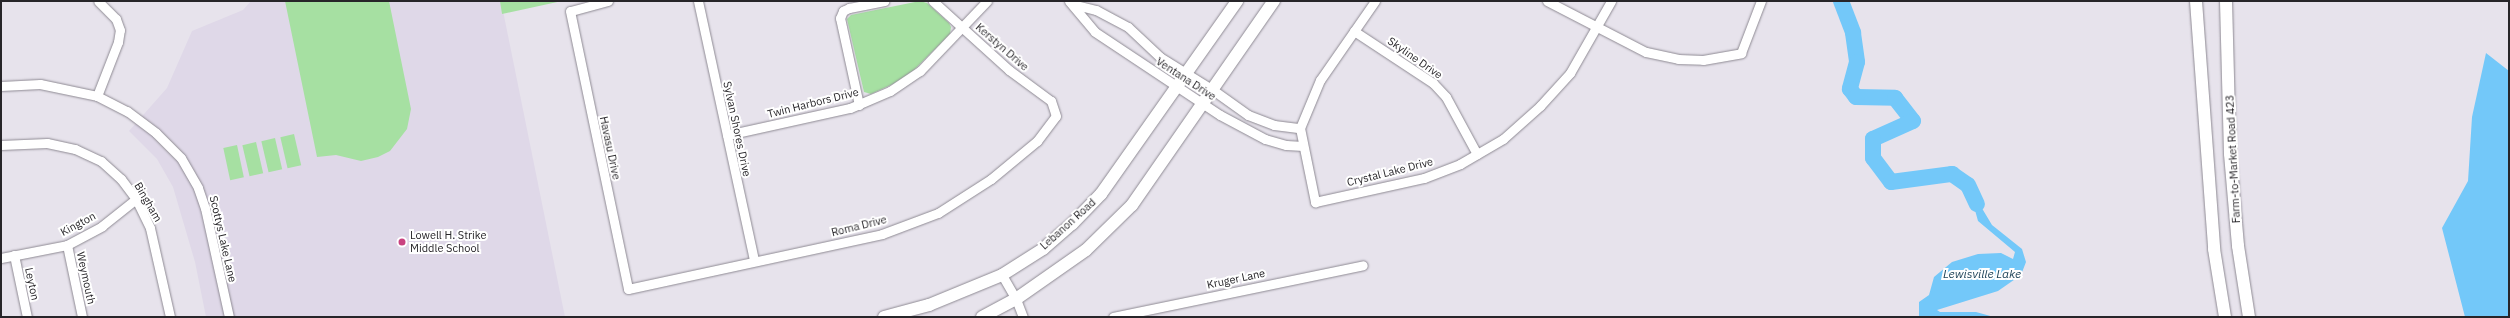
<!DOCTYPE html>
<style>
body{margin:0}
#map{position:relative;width:2510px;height:318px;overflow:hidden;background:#e7e3ec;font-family:"IBM Plex Sans",sans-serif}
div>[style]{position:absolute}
.built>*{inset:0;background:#dfd8e8}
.green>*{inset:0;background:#a6e0a2;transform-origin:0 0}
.water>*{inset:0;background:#73c8f9}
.river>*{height:16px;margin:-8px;padding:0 8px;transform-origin:8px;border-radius:8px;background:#73c8f9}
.roads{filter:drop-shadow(0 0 1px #8e8a93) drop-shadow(0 0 1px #8e8a93)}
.minor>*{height:9px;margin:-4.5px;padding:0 4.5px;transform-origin:4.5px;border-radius:4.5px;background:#fff}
.major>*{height:12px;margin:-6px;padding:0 6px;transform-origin:6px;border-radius:6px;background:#fff}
.dots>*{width:11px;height:11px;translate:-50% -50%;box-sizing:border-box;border:2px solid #fff;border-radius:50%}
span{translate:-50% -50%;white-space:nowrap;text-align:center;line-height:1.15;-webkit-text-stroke:4px #fff;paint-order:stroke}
.street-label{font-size:11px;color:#272529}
.poi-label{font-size:11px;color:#272529}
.left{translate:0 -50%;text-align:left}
.water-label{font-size:12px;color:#1f4459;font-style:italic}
.frame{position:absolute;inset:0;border:2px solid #272529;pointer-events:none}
</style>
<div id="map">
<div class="built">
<i style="clip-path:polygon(251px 1px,501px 1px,565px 317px,206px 317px,195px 262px,173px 187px,157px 159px,129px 131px,167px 88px,192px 31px,243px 10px)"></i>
</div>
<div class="green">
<i style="clip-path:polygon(285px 1px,389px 1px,411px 109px,407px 129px,390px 151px,378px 157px,361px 161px,336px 155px,317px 157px)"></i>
<i style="clip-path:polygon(500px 1px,562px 1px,502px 14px)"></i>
<i style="clip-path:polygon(920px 1px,927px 3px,949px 23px,951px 27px,950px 34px,914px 70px,893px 84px,871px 94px,864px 92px,847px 19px,851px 15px)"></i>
<i style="left:294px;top:134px;width:32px;height:14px;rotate:77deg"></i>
<i style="left:275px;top:138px;width:32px;height:14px;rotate:77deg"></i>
<i style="left:256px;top:142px;width:32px;height:14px;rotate:77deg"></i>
<i style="left:237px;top:145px;width:33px;height:14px;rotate:78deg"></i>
</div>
<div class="water">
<i style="clip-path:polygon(2486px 53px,2509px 71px,2509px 317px,2465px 317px,2442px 228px,2468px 181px,2472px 117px)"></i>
<i style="clip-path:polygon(1968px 185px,1992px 225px,2022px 249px,2026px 262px,2021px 275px,1998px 291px,1937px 310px,1940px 312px,1976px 312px,1994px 317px,1919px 317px,1919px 302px,1929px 295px,1934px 277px,1952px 262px,1978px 254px,2001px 253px,2013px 259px,2015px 252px,1978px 221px)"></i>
</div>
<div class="river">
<i style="left:1841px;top:1px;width:34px;rotate:69deg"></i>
<i style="left:1853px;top:33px;width:29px;rotate:82deg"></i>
<i style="left:1857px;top:62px;width:28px;rotate:105deg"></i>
<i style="left:1850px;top:89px;width:10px;rotate:53deg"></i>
<i style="left:1856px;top:97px;width:39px;rotate:1deg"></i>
<i style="left:1895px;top:98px;width:29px;rotate:52deg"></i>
<i style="left:1913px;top:121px;width:44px;rotate:155.8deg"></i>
<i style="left:1873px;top:139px;width:19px;rotate:90deg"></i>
<i style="left:1873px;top:158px;width:30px;rotate:53deg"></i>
<i style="left:1891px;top:182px;width:62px;rotate:-7.5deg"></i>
<i style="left:1952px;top:174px;width:19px;rotate:35deg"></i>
<i style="left:1968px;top:185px;width:21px;rotate:65deg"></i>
</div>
<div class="roads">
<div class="minor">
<i style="left:608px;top:1px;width:39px;rotate:165deg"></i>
<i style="left:570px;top:11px;width:284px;rotate:78.2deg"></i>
<i style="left:628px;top:289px;width:260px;rotate:-12.2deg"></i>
<i style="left:882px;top:234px;width:60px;rotate:-20.6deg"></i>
<i style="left:938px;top:213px;width:63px;rotate:-32.7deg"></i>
<i style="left:991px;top:179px;width:60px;rotate:-39.6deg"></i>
<i style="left:1037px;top:141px;width:31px;rotate:-53deg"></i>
<i style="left:1056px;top:116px;width:16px;rotate:-108deg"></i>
<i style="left:1051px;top:101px;width:52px;rotate:-143.6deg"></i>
<i style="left:1009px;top:70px;width:103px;rotate:-137.8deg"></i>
<i style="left:698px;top:1px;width:266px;rotate:77.8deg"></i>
<i style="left:1069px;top:1px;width:40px;rotate:50deg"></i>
<i style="left:1095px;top:32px;width:150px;rotate:33.6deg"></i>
<i style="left:1220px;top:115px;width:51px;rotate:28.1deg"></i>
<i style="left:1265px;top:139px;width:22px;rotate:16deg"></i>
<i style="left:1286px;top:145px;width:17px;rotate:3deg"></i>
<i style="left:1375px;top:1px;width:96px;rotate:124.8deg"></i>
<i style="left:1320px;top:80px;width:52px;rotate:112.6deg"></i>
<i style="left:1300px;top:128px;width:76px;rotate:78.5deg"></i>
<i style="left:1315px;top:202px;width:112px;rotate:-12.4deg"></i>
<i style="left:1424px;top:178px;width:39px;rotate:-21deg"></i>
<i style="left:1460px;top:164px;width:50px;rotate:-30.2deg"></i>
<i style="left:1503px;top:139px;width:50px;rotate:-41.7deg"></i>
<i style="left:1540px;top:106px;width:45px;rotate:-47.7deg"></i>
<i style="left:1570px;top:73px;width:83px;rotate:-60.3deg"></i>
<i style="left:1547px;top:1px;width:111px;rotate:27.3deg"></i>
<i style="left:1646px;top:52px;width:33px;rotate:12deg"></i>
<i style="left:1678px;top:59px;width:25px;rotate:2deg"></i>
<i style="left:1703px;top:60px;width:39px;rotate:-10deg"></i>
<i style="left:1741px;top:53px;width:56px;rotate:-69deg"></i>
<i style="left:1072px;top:4px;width:25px;rotate:14deg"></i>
<i style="left:1096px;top:10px;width:36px;rotate:28deg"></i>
<i style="left:1128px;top:27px;width:44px;rotate:43.2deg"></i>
<i style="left:1160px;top:57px;width:62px;rotate:31.9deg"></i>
<i style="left:1213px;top:90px;width:43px;rotate:35.5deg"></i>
<i style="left:1248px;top:115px;width:28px;rotate:21deg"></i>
<i style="left:1274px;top:125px;width:26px;rotate:7deg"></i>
<i style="left:1354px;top:31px;width:95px;rotate:33.4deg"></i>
<i style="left:1433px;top:83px;width:19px;rotate:47deg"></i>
<i style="left:1446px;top:97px;width:65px;rotate:61.5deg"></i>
<i style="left:1px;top:86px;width:39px;rotate:-3deg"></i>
<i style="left:40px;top:84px;width:58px;rotate:11.9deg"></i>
<i style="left:97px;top:96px;width:34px;rotate:27deg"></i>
<i style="left:127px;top:111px;width:36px;rotate:37deg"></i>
<i style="left:156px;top:133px;width:35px;rotate:45deg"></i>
<i style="left:181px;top:158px;width:34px;rotate:60deg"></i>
<i style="left:198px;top:188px;width:21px;rotate:71deg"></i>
<i style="left:205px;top:208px;width:112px;rotate:77.6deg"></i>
<i style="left:97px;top:96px;width:58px;rotate:-68.7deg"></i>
<i style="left:118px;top:42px;width:12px;rotate:-81deg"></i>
<i style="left:120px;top:30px;width:12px;rotate:-110deg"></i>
<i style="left:116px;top:19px;width:25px;rotate:-135deg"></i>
<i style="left:859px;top:105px;width:89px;rotate:-102.3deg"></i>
<i style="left:840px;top:18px;width:8px;rotate:-67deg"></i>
<i style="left:843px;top:11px;width:7px;rotate:-27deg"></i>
<i style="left:849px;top:8px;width:36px;rotate:-11deg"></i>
<i style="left:727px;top:135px;width:126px;rotate:-12.4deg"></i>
<i style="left:850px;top:108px;width:43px;rotate:-23deg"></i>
<i style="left:890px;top:91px;width:36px;rotate:-34deg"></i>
<i style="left:920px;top:71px;width:97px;rotate:-46.3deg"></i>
<i style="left:1px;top:145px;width:46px;rotate:-2.5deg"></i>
<i style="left:47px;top:143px;width:29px;rotate:12deg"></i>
<i style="left:75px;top:149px;width:29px;rotate:25deg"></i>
<i style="left:101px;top:161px;width:27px;rotate:42deg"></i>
<i style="left:121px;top:179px;width:25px;rotate:53deg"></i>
<i style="left:136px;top:199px;width:32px;rotate:64deg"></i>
<i style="left:150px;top:228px;width:91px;rotate:77.3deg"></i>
<i style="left:67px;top:245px;width:74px;rotate:78.2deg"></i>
<i style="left:14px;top:255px;width:63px;rotate:78.2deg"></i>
<i style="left:1px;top:258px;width:67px;rotate:-11.1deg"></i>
<i style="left:67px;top:245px;width:40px;rotate:-28deg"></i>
<i style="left:102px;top:226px;width:43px;rotate:-38.5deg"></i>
<i style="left:1002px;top:275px;width:28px;rotate:60deg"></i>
<i style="left:1016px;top:299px;width:19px;rotate:69deg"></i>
<i style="left:1113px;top:317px;width:255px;rotate:-11.7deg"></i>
</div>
<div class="major">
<i style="left:2196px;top:1px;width:249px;rotate:85.8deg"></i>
<i style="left:2214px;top:249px;width:69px;rotate:80.8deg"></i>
<i style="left:2226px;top:1px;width:153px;rotate:88.5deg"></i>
<i style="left:2230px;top:154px;width:92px;rotate:85deg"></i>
<i style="left:2238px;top:246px;width:72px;rotate:81.2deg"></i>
<i style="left:884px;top:317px;width:47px;rotate:-14.9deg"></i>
<i style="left:929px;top:305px;width:79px;rotate:-22.3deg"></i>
<i style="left:1002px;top:275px;width:49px;rotate:-32.4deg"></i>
<i style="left:1043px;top:249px;width:38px;rotate:-41deg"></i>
<i style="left:1072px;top:224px;width:42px;rotate:-46deg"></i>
<i style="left:1101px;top:194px;width:236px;rotate:-54.8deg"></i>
<i style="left:982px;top:317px;width:38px;rotate:-28deg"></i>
<i style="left:1016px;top:299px;width:85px;rotate:-35deg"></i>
<i style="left:1086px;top:250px;width:64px;rotate:-44.4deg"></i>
<i style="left:1132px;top:205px;width:249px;rotate:-55.2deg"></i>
</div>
</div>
<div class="dots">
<i style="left:402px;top:242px;background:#c94280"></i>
</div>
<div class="street-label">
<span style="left:1002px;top:47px;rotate:41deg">Kerstyn Drive</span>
<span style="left:1415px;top:58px;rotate:35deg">Skyline Drive</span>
<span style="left:1186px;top:79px;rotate:33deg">Ventana Drive</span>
<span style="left:813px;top:103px;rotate:-14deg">Twin Harbors Drive</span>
<span style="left:737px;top:129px;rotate:78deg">Sylvan Shores Drive</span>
<span style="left:610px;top:148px;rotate:78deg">Havasu Drive</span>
<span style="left:2233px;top:159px;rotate:-93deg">Farm-to-Market Road 423</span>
<span style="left:1390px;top:172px;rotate:-14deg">Crystal Lake Drive</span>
<span style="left:148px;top:202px;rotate:60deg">Bingham</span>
<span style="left:78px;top:224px;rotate:-28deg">Kington</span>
<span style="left:1068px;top:224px;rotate:-42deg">Lebanon Road</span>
<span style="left:859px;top:226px;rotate:-14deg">Roma Drive</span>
<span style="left:223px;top:239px;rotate:77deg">Scottys Lake Lane</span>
<span style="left:86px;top:278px;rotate:78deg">Weymouth</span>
<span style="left:1236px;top:279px;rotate:-12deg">Kruger Lane</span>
<span style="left:32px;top:284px;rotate:78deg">Leyton</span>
</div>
<div class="poi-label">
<span class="left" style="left:410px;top:242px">Lowell H. Strike<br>Middle School</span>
</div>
<div class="water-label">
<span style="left:1982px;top:274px">Lewisville Lake</span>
</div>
<div class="frame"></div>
</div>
